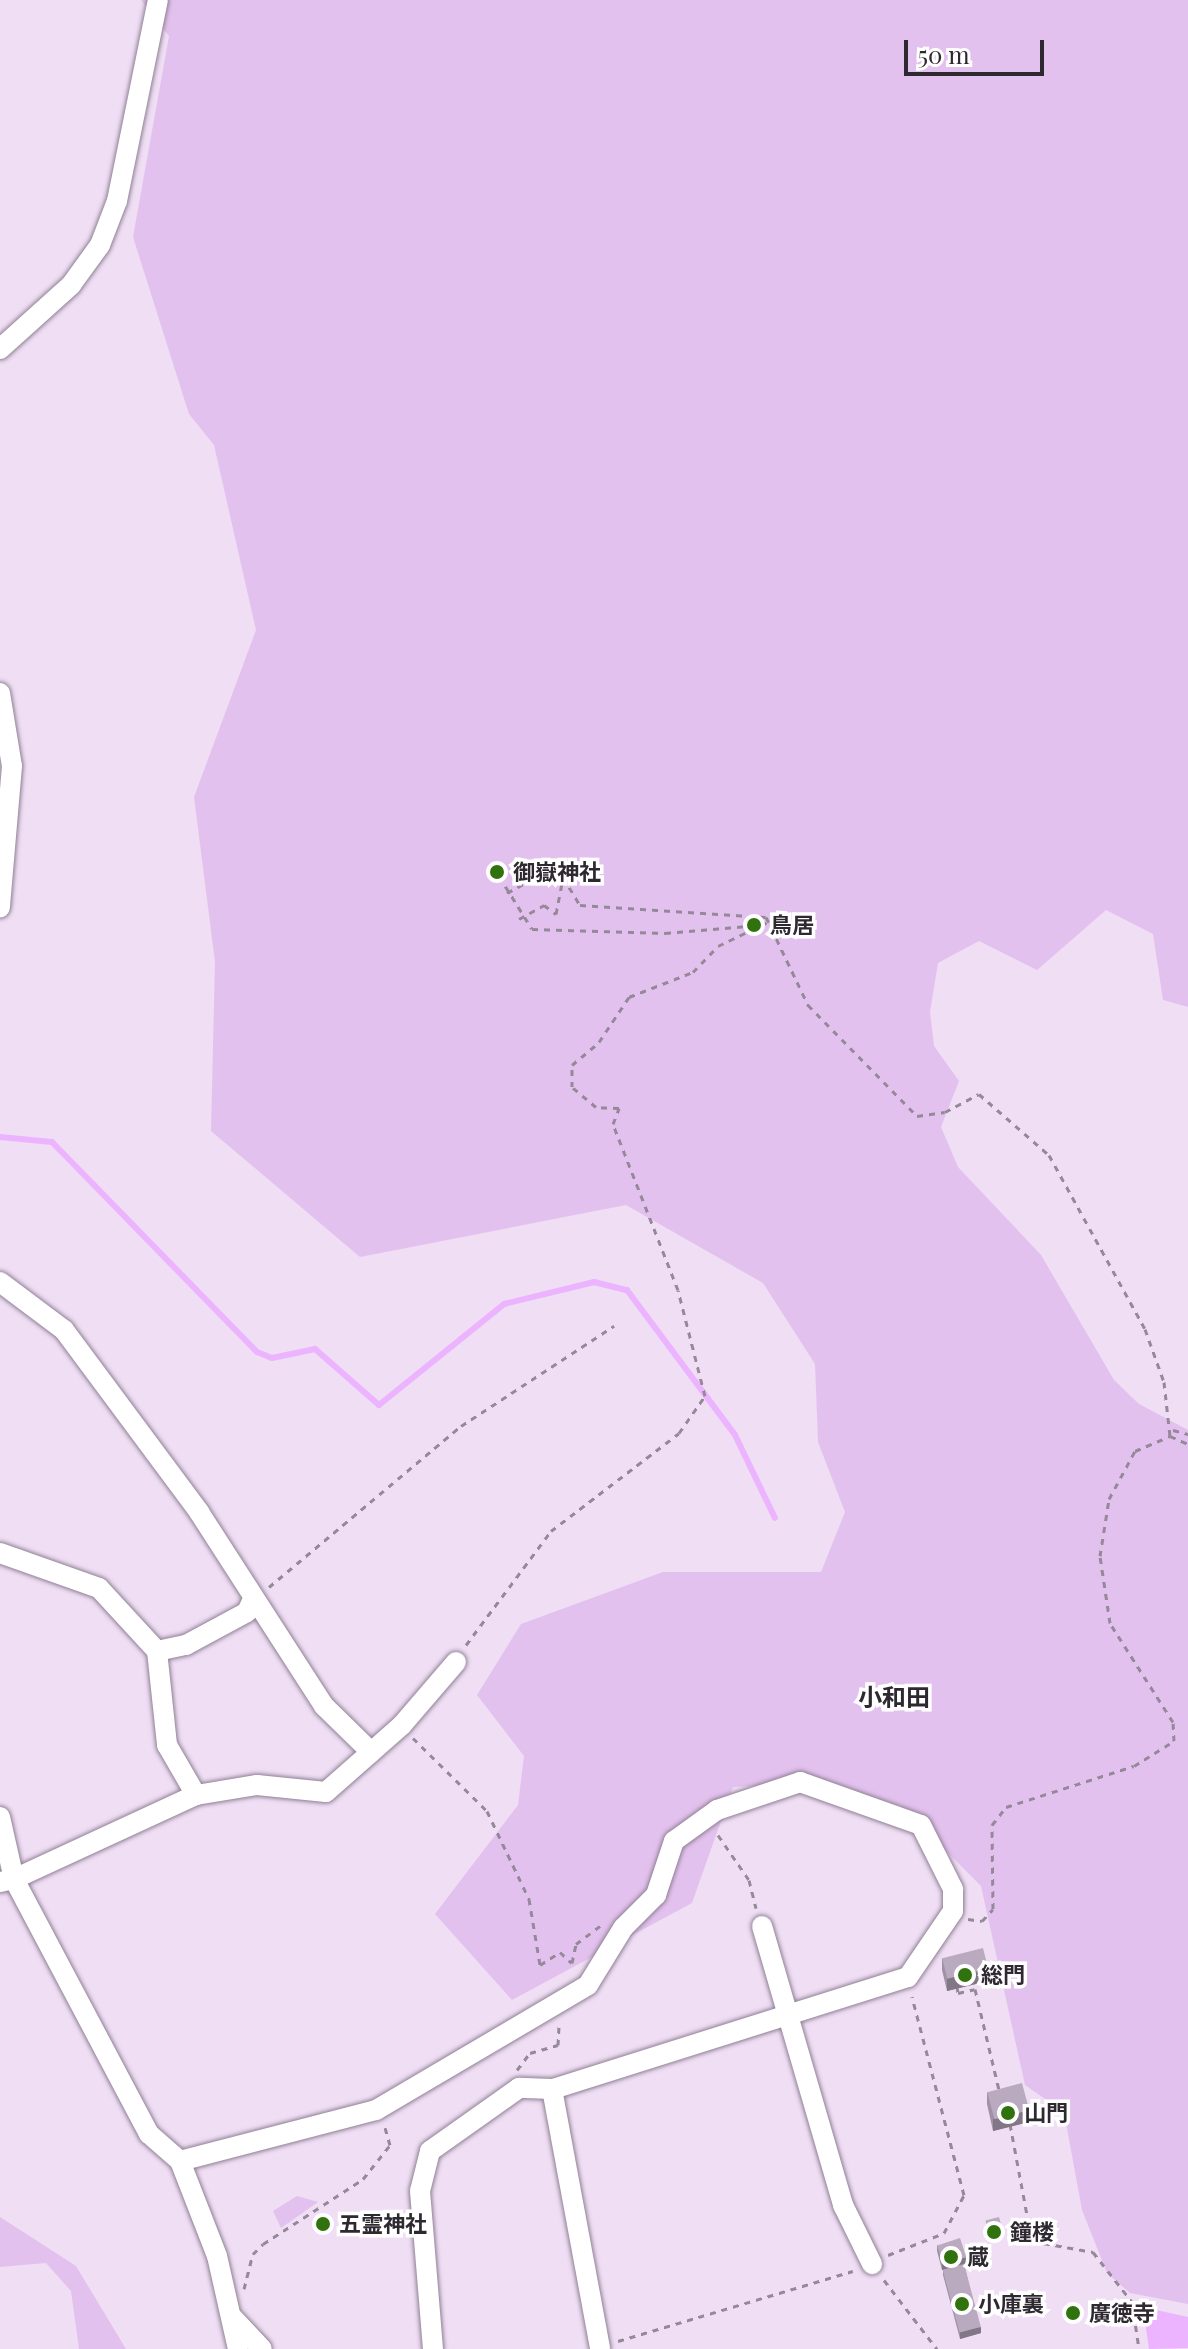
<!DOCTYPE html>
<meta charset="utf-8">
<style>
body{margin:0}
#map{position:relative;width:1188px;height:2349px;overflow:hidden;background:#efdef4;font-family:"Playfair Display","Noto Sans JP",serif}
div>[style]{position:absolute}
.green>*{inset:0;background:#e3c1ee}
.water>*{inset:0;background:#ecb4fe}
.stream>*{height:6px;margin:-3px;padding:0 3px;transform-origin:3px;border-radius:3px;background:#ecb4fe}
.path>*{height:3px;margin-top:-1.5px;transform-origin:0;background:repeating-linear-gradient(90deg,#958999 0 6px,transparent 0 12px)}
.roads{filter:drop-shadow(0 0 2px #908095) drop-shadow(0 0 2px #908095)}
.minor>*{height:20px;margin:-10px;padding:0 10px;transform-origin:10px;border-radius:10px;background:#fff}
.wall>*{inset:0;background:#a092a4}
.shaded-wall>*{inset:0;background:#827786}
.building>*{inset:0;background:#baaabf;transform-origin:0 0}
.dots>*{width:22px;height:22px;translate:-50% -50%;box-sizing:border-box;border:4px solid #fff;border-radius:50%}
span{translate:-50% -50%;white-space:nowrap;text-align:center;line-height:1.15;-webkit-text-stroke:7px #fff;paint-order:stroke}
.poi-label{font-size:22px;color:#2e2831;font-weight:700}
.left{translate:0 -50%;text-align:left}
.neighbourhood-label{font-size:24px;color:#2e2831;font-weight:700}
.scale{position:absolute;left:904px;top:40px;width:140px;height:36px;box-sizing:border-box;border:4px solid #2e2831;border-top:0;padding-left:10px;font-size:24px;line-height:28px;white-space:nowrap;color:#2e2831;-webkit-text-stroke:6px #fff;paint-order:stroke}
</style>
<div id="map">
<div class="green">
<i style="clip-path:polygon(141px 0,1188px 0,1188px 1007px,1163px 1000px,1153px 934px,1106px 910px,1037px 970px,979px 941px,938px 963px,930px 1012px,934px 1046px,959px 1081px,941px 1127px,958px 1167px,1041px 1255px,1114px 1380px,1139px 1404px,1188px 1430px,1188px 2304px,1130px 2293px,1107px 2273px,1082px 2210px,1064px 2112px,1025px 2085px,981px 1886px,901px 1806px,824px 1783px,733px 1787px,692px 1903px,512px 2000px,435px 1914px,518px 1805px,524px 1756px,477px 1695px,521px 1624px,663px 1572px,821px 1572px,845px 1512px,818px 1442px,815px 1364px,763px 1283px,626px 1205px,360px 1257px,211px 1131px,215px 962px,194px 797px,256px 630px,214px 445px,189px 414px,133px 237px,169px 36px)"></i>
<i style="clip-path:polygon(297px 2196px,318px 2202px,281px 2228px,273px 2211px)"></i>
<i style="clip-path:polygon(0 2217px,76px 2266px,126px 2349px,79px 2349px,71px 2291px,46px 2263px,0 2267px)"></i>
</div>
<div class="water">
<i style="clip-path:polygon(1143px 2307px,1188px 2317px,1188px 2348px,1149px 2349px)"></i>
</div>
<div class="stream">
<i style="left:0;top:1137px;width:52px;rotate:5.5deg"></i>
<i style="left:52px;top:1142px;width:293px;rotate:45.7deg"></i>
<i style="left:257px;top:1352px;width:16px;rotate:22deg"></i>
<i style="left:272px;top:1358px;width:44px;rotate:-11.8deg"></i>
<i style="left:315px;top:1349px;width:85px;rotate:41.2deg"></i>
<i style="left:379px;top:1405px;width:161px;rotate:-38.9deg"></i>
<i style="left:504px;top:1304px;width:93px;rotate:-13.7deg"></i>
<i style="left:594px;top:1282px;width:34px;rotate:14deg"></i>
<i style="left:627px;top:1290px;width:181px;rotate:53.3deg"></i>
<i style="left:735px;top:1435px;width:92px;rotate:64.3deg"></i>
</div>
<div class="path">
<i style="left:499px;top:876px;width:62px;rotate:58.1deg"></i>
<i style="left:532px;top:929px;width:133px;rotate:1.7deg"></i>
<i style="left:665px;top:933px;width:95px;rotate:-4.8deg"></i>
<i style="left:507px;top:893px;width:23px;rotate:-29deg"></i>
<i style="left:519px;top:919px;width:29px;rotate:-29deg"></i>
<i style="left:544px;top:905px;width:15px;rotate:37deg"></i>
<i style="left:556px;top:914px;width:38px;rotate:-79deg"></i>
<i style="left:563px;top:877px;width:33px;rotate:59deg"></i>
<i style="left:580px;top:905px;width:186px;rotate:3.7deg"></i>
<i style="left:766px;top:917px;width:98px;rotate:64.5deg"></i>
<i style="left:808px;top:1005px;width:156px;rotate:45.5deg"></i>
<i style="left:917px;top:1116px;width:28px;rotate:-8deg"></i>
<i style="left:945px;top:1112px;width:38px;rotate:-28deg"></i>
<i style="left:979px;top:1094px;width:93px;rotate:41.1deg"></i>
<i style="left:1049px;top:1155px;width:199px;rotate:61.1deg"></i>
<i style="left:1145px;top:1329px;width:56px;rotate:70.3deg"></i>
<i style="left:1164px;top:1382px;width:54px;rotate:83.7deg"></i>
<i style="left:1173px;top:1430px;width:16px;rotate:15deg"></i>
<i style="left:269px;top:1587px;width:251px;rotate:-40deg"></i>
<i style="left:461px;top:1426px;width:183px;rotate:-33.2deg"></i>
<i style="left:466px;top:1645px;width:142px;rotate:-53.3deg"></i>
<i style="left:551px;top:1531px;width:161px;rotate:-37.4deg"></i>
<i style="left:679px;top:1433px;width:45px;rotate:-54.9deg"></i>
<i style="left:705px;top:1396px;width:109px;rotate:-104.3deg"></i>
<i style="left:678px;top:1290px;width:178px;rotate:-111.4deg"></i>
<i style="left:613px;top:1124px;width:17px;rotate:-69deg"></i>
<i style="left:619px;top:1108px;width:23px;rotate:-178deg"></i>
<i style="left:596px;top:1107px;width:31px;rotate:-140deg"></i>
<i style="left:572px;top:1087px;width:22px;rotate:-90deg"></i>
<i style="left:572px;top:1065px;width:35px;rotate:-40deg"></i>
<i style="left:599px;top:1042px;width:54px;rotate:-56.3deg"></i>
<i style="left:629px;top:997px;width:69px;rotate:-21.3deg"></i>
<i style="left:693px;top:972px;width:36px;rotate:-46deg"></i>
<i style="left:718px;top:946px;width:58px;rotate:-25.7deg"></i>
<i style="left:413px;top:1738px;width:104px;rotate:44.6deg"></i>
<i style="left:487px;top:1811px;width:98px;rotate:64.5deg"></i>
<i style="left:529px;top:1899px;width:67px;rotate:80.5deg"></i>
<i style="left:540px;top:1965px;width:24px;rotate:-33deg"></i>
<i style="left:560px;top:1952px;width:16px;rotate:43deg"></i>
<i style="left:572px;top:1963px;width:19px;rotate:-78deg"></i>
<i style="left:576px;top:1944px;width:31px;rotate:-37deg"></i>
<i style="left:718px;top:1835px;width:55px;rotate:55.4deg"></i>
<i style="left:749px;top:1880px;width:29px;rotate:76deg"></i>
<i style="left:968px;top:1919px;width:14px;rotate:8deg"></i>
<i style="left:982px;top:1921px;width:16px;rotate:-47deg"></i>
<i style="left:993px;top:1909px;width:84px;rotate:-90.7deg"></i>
<i style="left:992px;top:1825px;width:23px;rotate:-52deg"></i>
<i style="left:1006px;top:1807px;width:134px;rotate:-17.8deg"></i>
<i style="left:1134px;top:1766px;width:47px;rotate:-32deg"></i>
<i style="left:1174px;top:1741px;width:19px;rotate:-93deg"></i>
<i style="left:1173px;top:1722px;width:117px;rotate:-122.5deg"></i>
<i style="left:1110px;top:1623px;width:68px;rotate:-98.5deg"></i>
<i style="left:1100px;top:1556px;width:58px;rotate:-81deg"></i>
<i style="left:1109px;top:1499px;width:55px;rotate:-61.6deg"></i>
<i style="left:1135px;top:1451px;width:38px;rotate:-23deg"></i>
<i style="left:1170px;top:1436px;width:20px;rotate:24deg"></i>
<i style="left:957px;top:1986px;width:7px;rotate:82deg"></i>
<i style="left:958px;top:1993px;width:17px;rotate:-13deg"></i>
<i style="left:975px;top:1989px;width:104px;rotate:76.6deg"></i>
<i style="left:517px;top:2070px;width:21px;rotate:-53deg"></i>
<i style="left:530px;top:2053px;width:29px;rotate:-16deg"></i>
<i style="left:558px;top:2045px;width:20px;rotate:-87deg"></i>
<i style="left:1010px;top:2124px;width:119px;rotate:79.4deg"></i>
<i style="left:1032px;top:2241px;width:62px;rotate:10.2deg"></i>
<i style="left:1093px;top:2252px;width:63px;rotate:52deg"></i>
<i style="left:1132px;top:2302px;width:48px;rotate:81.5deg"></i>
<i style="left:888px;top:2255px;width:60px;rotate:-21.4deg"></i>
<i style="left:944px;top:2233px;width:43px;rotate:-62.2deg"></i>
<i style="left:964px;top:2195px;width:205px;rotate:-104.7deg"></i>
<i style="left:884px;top:2280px;width:87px;rotate:52.5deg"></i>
<i style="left:244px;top:2289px;width:36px;rotate:-76deg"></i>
<i style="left:253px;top:2254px;width:14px;rotate:-45deg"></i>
<i style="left:263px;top:2244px;width:119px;rotate:-33deg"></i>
<i style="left:363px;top:2179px;width:43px;rotate:-51.5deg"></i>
<i style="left:390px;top:2145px;width:18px;rotate:-106deg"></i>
<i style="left:618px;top:2341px;width:245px;rotate:-16.6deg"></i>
</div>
<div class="roads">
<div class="minor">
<i style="left:0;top:349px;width:96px;rotate:-42deg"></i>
<i style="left:71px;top:285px;width:49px;rotate:-54.1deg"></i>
<i style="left:100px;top:245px;width:47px;rotate:-68.9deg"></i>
<i style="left:117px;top:201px;width:205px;rotate:-78.5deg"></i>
<i style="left:0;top:693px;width:74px;rotate:80.7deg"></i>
<i style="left:12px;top:766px;width:142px;rotate:94.9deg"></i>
<i style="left:0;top:1282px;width:80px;rotate:36.9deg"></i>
<i style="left:64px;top:1330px;width:227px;rotate:53.4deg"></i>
<i style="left:199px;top:1512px;width:231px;rotate:57.2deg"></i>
<i style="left:324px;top:1706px;width:66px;rotate:44.4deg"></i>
<i style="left:0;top:1553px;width:105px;rotate:19.5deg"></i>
<i style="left:99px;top:1588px;width:86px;rotate:47.4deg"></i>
<i style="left:157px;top:1651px;width:95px;rotate:83.9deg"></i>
<i style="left:167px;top:1745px;width:58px;rotate:59.9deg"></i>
<i style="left:157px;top:1651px;width:30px;rotate:-12deg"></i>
<i style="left:186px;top:1645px;width:69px;rotate:-28.4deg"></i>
<i style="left:247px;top:1612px;width:14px;rotate:-65deg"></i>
<i style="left:0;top:1817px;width:64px;rotate:77.3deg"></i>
<i style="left:14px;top:1879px;width:14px;rotate:168deg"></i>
<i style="left:762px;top:1926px;width:291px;rotate:73.8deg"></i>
<i style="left:843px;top:2205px;width:66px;rotate:63.8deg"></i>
<i style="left:552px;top:2089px;width:264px;rotate:79.5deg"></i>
<i style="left:180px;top:2161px;width:203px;rotate:-14.6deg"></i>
<i style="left:376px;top:2110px;width:246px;rotate:-30.5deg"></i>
<i style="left:588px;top:1985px;width:67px;rotate:-58.4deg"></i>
<i style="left:623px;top:1928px;width:47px;rotate:-45deg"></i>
<i style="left:656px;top:1895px;width:57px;rotate:-71.6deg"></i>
<i style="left:674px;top:1841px;width:53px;rotate:-35.8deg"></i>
<i style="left:717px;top:1810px;width:88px;rotate:-18.6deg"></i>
<i style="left:800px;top:1782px;width:128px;rotate:19.6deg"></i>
<i style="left:921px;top:1825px;width:72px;rotate:63.4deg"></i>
<i style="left:953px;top:1889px;width:22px;rotate:90deg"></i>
<i style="left:953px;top:1911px;width:80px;rotate:124.3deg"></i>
<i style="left:908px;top:1977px;width:373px;rotate:162.5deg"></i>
<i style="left:552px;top:2089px;width:33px;rotate:-178deg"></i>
<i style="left:519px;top:2088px;width:109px;rotate:144.7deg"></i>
<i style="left:430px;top:2151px;width:41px;rotate:104deg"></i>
<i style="left:420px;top:2191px;width:159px;rotate:85.3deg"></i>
<i style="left:233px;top:2318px;width:42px;rotate:46.9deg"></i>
<i style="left:238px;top:2349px;width:95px;rotate:-102.7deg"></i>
<i style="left:217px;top:2256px;width:102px;rotate:-111.3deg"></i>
<i style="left:180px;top:2161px;width:41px;rotate:-138.9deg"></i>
<i style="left:149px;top:2134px;width:289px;rotate:-117.9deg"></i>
<i style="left:14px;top:1879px;width:200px;rotate:-24.8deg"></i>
<i style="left:196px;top:1795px;width:62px;rotate:-9.3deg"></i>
<i style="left:257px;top:1785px;width:69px;rotate:5.8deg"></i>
<i style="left:326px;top:1792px;width:101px;rotate:-41.4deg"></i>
<i style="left:402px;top:1725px;width:83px;rotate:-49.4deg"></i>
</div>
</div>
<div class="wall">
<i style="clip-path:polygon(942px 1958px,988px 1981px,947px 1991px,942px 1970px)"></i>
<i style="clip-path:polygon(987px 2092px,1029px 2122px,993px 2131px,987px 2104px)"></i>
<i style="clip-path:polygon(937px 2245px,966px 2264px,964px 2264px,981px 2333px,960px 2339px,943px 2275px,943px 2270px,942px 2270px,937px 2251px)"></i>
</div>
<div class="shaded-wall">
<i style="clip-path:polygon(988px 1968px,988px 1981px,947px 1991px,947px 1979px)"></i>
<i style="clip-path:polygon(1029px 2110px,1029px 2122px,993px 2131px,993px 2119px)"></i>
<i style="clip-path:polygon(1003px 2232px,1003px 2238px,989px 2242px,989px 2235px)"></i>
<i style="clip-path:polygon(966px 2257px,966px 2264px,942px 2270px,942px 2264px)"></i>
<i style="clip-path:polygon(981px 2327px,981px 2333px,960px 2339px,960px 2332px)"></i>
</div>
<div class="building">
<i style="left:983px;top:1948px;width:21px;height:42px;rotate:76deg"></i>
<i style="left:1022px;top:2083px;width:28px;height:36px;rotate:75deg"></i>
<i style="left:999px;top:2217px;width:16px;height:14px;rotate:75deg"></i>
<i style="left:960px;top:2238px;width:20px;height:24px;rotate:72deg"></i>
<i style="left:964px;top:2264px;width:65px;height:22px;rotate:75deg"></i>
</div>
<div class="dots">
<i style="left:497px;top:872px;background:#30720d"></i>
<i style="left:754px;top:925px;background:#30720d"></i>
<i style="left:965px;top:1975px;background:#30720d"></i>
<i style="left:1008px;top:2113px;background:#30720d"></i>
<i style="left:323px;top:2224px;background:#30720d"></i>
<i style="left:994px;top:2232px;background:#30720d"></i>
<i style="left:951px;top:2257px;background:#30720d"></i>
<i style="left:962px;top:2304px;background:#30720d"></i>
<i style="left:1073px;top:2313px;background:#30720d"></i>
</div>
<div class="poi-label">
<span class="left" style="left:513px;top:872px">御嶽神社</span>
<span class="left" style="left:770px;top:925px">鳥居</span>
<span class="left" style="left:981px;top:1975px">総門</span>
<span class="left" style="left:1024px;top:2113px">山門</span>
<span class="left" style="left:339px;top:2224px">五霊神社</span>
<span class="left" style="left:1010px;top:2232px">鐘楼</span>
<span class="left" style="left:967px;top:2257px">蔵</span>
<span class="left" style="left:978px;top:2304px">小庫裏</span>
<span class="left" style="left:1089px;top:2313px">廣徳寺</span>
</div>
<div class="neighbourhood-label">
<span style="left:894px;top:1697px">小和田</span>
</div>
<div class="scale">50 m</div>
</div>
